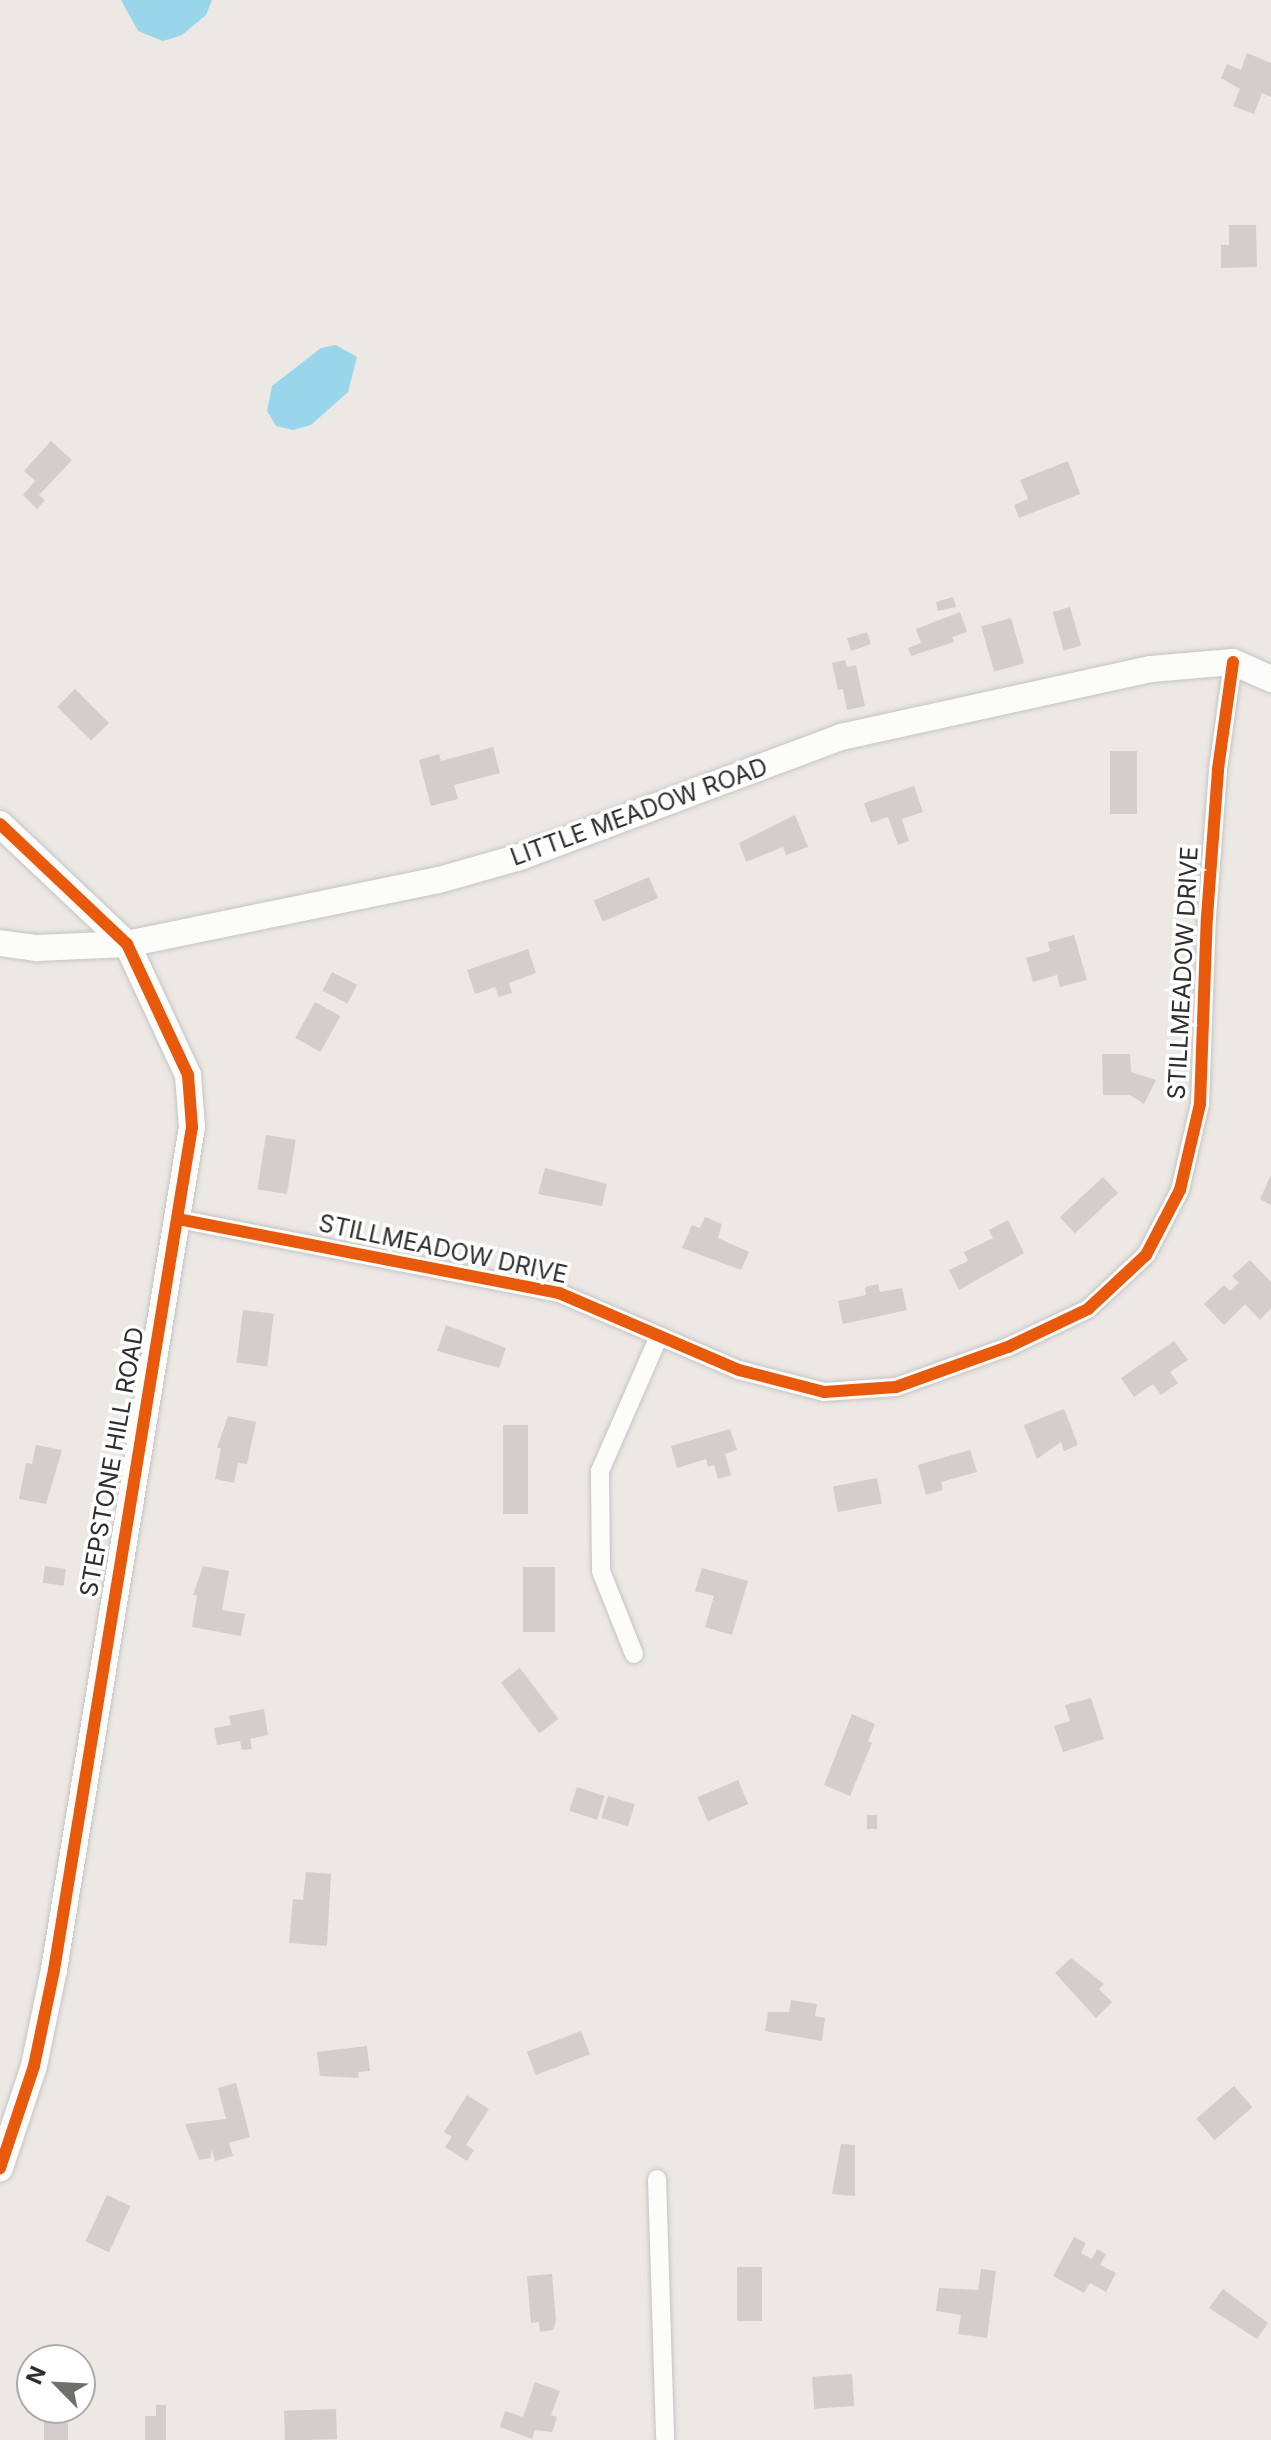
<!DOCTYPE html>
<style>
body{margin:0}
#map{position:relative;width:1271px;height:2440px;overflow:hidden;background:#ece8e4;font-family:Inter,sans-serif}
div>[style]{position:absolute}
.water>*{inset:0;background:#99d6ec}
.building>*{inset:0;background:#d1cecb;transform-origin:0 0}
.roads{filter:drop-shadow(0 0 2px #c5c4c5) drop-shadow(0 0 2px #c5c4c5)}
.street>*{height:18px;margin:-9px;padding:0 9px;transform-origin:9px;border-radius:9px;background:#fcfcfb}
.secondary>*{height:26px;margin:-13px;padding:0 13px;transform-origin:13px;border-radius:13px;background:#fcfcfb}
.cycleway>*{height:12px;margin:-6px;padding:0 6px;transform-origin:6px;border-radius:6px;background:#e8590c}
span{translate:-50% -50%;white-space:nowrap;text-align:center;line-height:1.15;-webkit-text-stroke:7px #fff;paint-order:stroke}
.street-label{font-size:24px;color:#2e2e2e}
.north{position:absolute;left:16px;top:2344px;width:80px;height:80px;box-sizing:border-box;background:#fff;border:2px solid #ababab;border-radius:50%;rotate:294deg;font-size:22px;font-weight:700;line-height:32px;text-align:center;color:#2e2e2e}
.north::after{content:'';display:block;margin:auto;width:28px;height:36px;background:#706f6e;clip-path:polygon(50% 0,100% 100%,50% 72%,0 100%)}
</style>
<div id="map">
<div class="water">
<i style="clip-path:polygon(121px 0,212px 0,206px 15px,182px 35px,163px 41px,138px 31px)"></i>
<i style="clip-path:polygon(336px 345px,357px 357px,348px 392px,311px 425px,293px 430px,276px 426px,267px 411px,272px 386px,321px 348px)"></i>
</div>
<div class="building">
<i style="clip-path:polygon(1247px 53px,1271px 63px,1271px 97px,1262px 93px,1254px 114px,1233px 106px,1240px 89px,1221px 78px,1227px 64px,1241px 70px)"></i>
<i style="clip-path:polygon(1229px 225px,1256px 225px,1257px 267px,1221px 268px,1221px 245px,1229px 245px)"></i>
<i style="clip-path:polygon(51px 441px,72px 460px,39px 495px,45px 500px,37px 509px,23px 495px,35px 481px,24px 471px)"></i>
<i style="clip-path:polygon(1068px 461px,1080px 494px,1019px 518px,1014px 505px,1028px 499px,1020px 480px)"></i>
<i style="clip-path:polygon(953px 597px,956px 607px,938px 611px,936px 602px)"></i>
<i style="left:1070px;top:607px;width:40px;height:18px;rotate:74deg"></i>
<i style="clip-path:polygon(960px 612px,967px 632px,952px 637px,954px 642px,911px 656px,908px 648px,921px 643px,916px 629px)"></i>
<i style="left:1011px;top:618px;width:47px;height:31px;rotate:74deg"></i>
<i style="left:867px;top:632px;width:13px;height:21px;rotate:72deg"></i>
<i style="clip-path:polygon(845px 660px,847px 667px,856px 665px,865px 706px,847px 710px,843px 689px,838px 690px,832px 663px)"></i>
<i style="left:75px;top:689px;width:48px;height:25px;rotate:45deg"></i>
<i style="clip-path:polygon(493px 747px,500px 773px,454px 785px,458px 799px,431px 806px,419px 760px,439px 754px,441px 761px)"></i>
<i style="left:1110px;top:751px;width:27px;height:63px"></i>
<i style="clip-path:polygon(914px 786px,923px 812px,902px 819px,909px 841px,898px 845px,888px 817px,871px 823px,864px 803px)"></i>
<i style="clip-path:polygon(795px 815px,808px 847px,786px 855px,783px 847px,746px 862px,739px 843px)"></i>
<i style="left:649px;top:877px;width:23px;height:60px;rotate:67deg"></i>
<i style="clip-path:polygon(1074px 935px,1087px 980px,1060px 987px,1057px 975px,1033px 982px,1026px 958px,1050px 951px,1048px 942px)"></i>
<i style="clip-path:polygon(528px 949px,536px 973px,509px 983px,512px 993px,499px 997px,495px 987px,475px 994px,467px 970px)"></i>
<i style="left:332px;top:972px;width:28px;height:21px;rotate:27deg"></i>
<i style="left:315px;top:1002px;width:29px;height:41px;rotate:29deg"></i>
<i style="clip-path:polygon(1102px 1054px,1130px 1054px,1131px 1072px,1156px 1080px,1144px 1104px,1130px 1095px,1103px 1095px)"></i>
<i style="left:266px;top:1135px;width:30px;height:55px;rotate:9deg"></i>
<i style="clip-path:polygon(545px 1168px,607px 1184px,602px 1206px,538px 1194px)"></i>
<i style="clip-path:polygon(1271px 1175px,1271px 1205px,1260px 1199px)"></i>
<i style="left:1103px;top:1177px;width:22px;height:59px;rotate:47deg"></i>
<i style="clip-path:polygon(705px 1217px,722px 1224px,718px 1238px,749px 1252px,741px 1270px,682px 1248px,692px 1225px,700px 1228px)"></i>
<i style="clip-path:polygon(1008px 1220px,1024px 1253px,959px 1290px,949px 1270px,968px 1261px,964px 1252px,993px 1238px,989px 1230px)"></i>
<i style="clip-path:polygon(1250px 1260px,1271px 1282px,1271px 1308px,1260px 1320px,1245px 1304px,1224px 1325px,1204px 1304px,1224px 1285px,1230px 1291px,1239px 1283px,1232px 1276px)"></i>
<i style="clip-path:polygon(878px 1284px,880px 1292px,902px 1288px,907px 1310px,843px 1324px,838px 1301px,866px 1295px,865px 1287px)"></i>
<i style="left:243px;top:1310px;width:31px;height:53px;rotate:7deg"></i>
<i style="clip-path:polygon(446px 1325px,506px 1348px,499px 1368px,437px 1351px)"></i>
<i style="clip-path:polygon(1174px 1341px,1188px 1360px,1170px 1372px,1178px 1383px,1161px 1395px,1153px 1384px,1134px 1397px,1121px 1378px)"></i>
<i style="clip-path:polygon(1064px 1409px,1078px 1445px,1064px 1451px,1061px 1442px,1037px 1459px,1024px 1425px)"></i>
<i style="clip-path:polygon(228px 1416px,256px 1422px,247px 1464px,238px 1463px,234px 1483px,215px 1479px,221px 1448px,217px 1448px)"></i>
<i style="left:503px;top:1425px;width:25px;height:89px"></i>
<i style="clip-path:polygon(730px 1429px,737px 1450px,725px 1454px,731px 1475px,718px 1479px,714px 1465px,708px 1467px,706px 1459px,677px 1468px,671px 1446px)"></i>
<i style="clip-path:polygon(36px 1445px,62px 1450px,46px 1504px,19px 1499px,26px 1463px,32px 1464px)"></i>
<i style="clip-path:polygon(970px 1450px,977px 1472px,941px 1482px,943px 1490px,926px 1495px,918px 1465px)"></i>
<i style="left:877px;top:1478px;width:26px;height:45px;rotate:79deg"></i>
<i style="left:45px;top:1566px;width:21px;height:17px;rotate:8deg"></i>
<i style="clip-path:polygon(203px 1566px,229px 1571px,222px 1610px,245px 1614px,241px 1636px,192px 1627px,197px 1595px,193px 1595px)"></i>
<i style="left:555px;top:1567px;width:65px;height:32px;rotate:90deg"></i>
<i style="clip-path:polygon(702px 1568px,748px 1581px,732px 1635px,705px 1627px,714px 1596px,695px 1591px)"></i>
<i style="left:520px;top:1668px;width:64px;height:24px;rotate:53deg"></i>
<i style="clip-path:polygon(1091px 1698px,1104px 1739px,1063px 1752px,1054px 1726px,1070px 1721px,1065px 1705px)"></i>
<i style="clip-path:polygon(264px 1709px,268px 1735px,250px 1739px,252px 1749px,242px 1750px,240px 1741px,217px 1745px,214px 1728px,231px 1725px,229px 1716px)"></i>
<i style="clip-path:polygon(852px 1714px,875px 1724px,868px 1741px,872px 1743px,850px 1796px,824px 1785px)"></i>
<i style="left:738px;top:1780px;width:26px;height:44px;rotate:67deg"></i>
<i style="left:577px;top:1787px;width:29px;height:25px;rotate:18deg"></i>
<i style="left:608px;top:1796px;width:28px;height:23px;rotate:17deg"></i>
<i style="left:867px;top:1815px;width:10px;height:14px"></i>
<i style="clip-path:polygon(306px 1872px,331px 1874px,327px 1946px,289px 1943px,293px 1899px,303px 1900px)"></i>
<i style="clip-path:polygon(1071px 1958px,1104px 1984px,1099px 1989px,1112px 2002px,1096px 2018px,1055px 1973px)"></i>
<i style="clip-path:polygon(791px 2000px,817px 2004px,815px 2016px,825px 2018px,822px 2041px,765px 2031px,768px 2012px,789px 2012px)"></i>
<i style="left:581px;top:2031px;width:25px;height:58px;rotate:69deg"></i>
<i style="clip-path:polygon(367px 2046px,370px 2071px,358px 2072px,359px 2078px,320px 2076px,317px 2052px)"></i>
<i style="clip-path:polygon(236px 2083px,250px 2137px,229px 2143px,233px 2156px,215px 2161px,212px 2150px,210px 2158px,199px 2160px,185px 2124px,226px 2119px,218px 2088px)"></i>
<i style="left:1234px;top:2086px;width:28px;height:50px;rotate:49deg"></i>
<i style="clip-path:polygon(467px 2095px,489px 2109px,466px 2145px,474px 2150px,467px 2161px,445px 2147px,452px 2137px,444px 2132px)"></i>
<i style="clip-path:polygon(841px 2144px,855px 2145px,855px 2196px,832px 2194px)"></i>
<i style="left:107px;top:2195px;width:26px;height:51px;rotate:25deg"></i>
<i style="clip-path:polygon(1074px 2237px,1086px 2243px,1081px 2253px,1092px 2259px,1097px 2249px,1106px 2254px,1100px 2265px,1116px 2273px,1106px 2292px,1090px 2283px,1084px 2293px,1053px 2276px)"></i>
<i style="left:737px;top:2267px;width:25px;height:54px"></i>
<i style="clip-path:polygon(981px 2269px,996px 2271px,987px 2338px,958px 2334px,961px 2315px,936px 2311px,939px 2288px,978px 2290px)"></i>
<i style="clip-path:polygon(552px 2274px,556px 2321px,553px 2330px,540px 2332px,539px 2322px,531px 2323px,527px 2276px)"></i>
<i style="clip-path:polygon(1223px 2289px,1268px 2323px,1257px 2339px,1209px 2308px)"></i>
<i style="left:852px;top:2374px;width:32px;height:40px;rotate:86deg"></i>
<i style="clip-path:polygon(535px 2382px,560px 2391px,551px 2415px,557px 2417px,552px 2432px,535px 2430px,532px 2439px,500px 2427px,505px 2411px,523px 2417px)"></i>
<i style="clip-path:polygon(156px 2405px,166px 2405px,166px 2440px,145px 2440px,145px 2416px,156px 2416px)"></i>
<i style="left:336px;top:2409px;width:30px;height:52px;rotate:88deg"></i>
<i style="left:44px;top:2418px;width:24px;height:22px"></i>
</div>
<div class="roads">
<div class="street">
<i style="left:178px;top:1219px;width:388px;rotate:11deg"></i>
<i style="left:559px;top:1293px;width:196px;rotate:23.2deg"></i>
<i style="left:739px;top:1370px;width:88px;rotate:14.5deg"></i>
<i style="left:824px;top:1392px;width:72px;rotate:-4deg"></i>
<i style="left:896px;top:1387px;width:119px;rotate:-19.7deg"></i>
<i style="left:1008px;top:1347px;width:89px;rotate:-25.4deg"></i>
<i style="left:1088px;top:1309px;width:79px;rotate:-43deg"></i>
<i style="left:1146px;top:1255px;width:73px;rotate:-62.4deg"></i>
<i style="left:1180px;top:1190px;width:88px;rotate:-76.9deg"></i>
<i style="left:1200px;top:1104px;width:187px;rotate:-87.9deg"></i>
<i style="left:1207px;top:917px;width:148px;rotate:-85.7deg"></i>
<i style="left:1218px;top:769px;width:108px;rotate:-82deg"></i>
<i style="left:634px;top:1654px;width:89px;rotate:-111.7deg"></i>
<i style="left:601px;top:1571px;width:100px;rotate:-90.6deg"></i>
<i style="left:600px;top:1471px;width:147px;rotate:-66.4deg"></i>
<i style="left:657px;top:2179px;width:261px;rotate:88.2deg"></i>
</div>
<div class="secondary">
<i style="left:0;top:824px;width:175px;rotate:43.4deg"></i>
<i style="left:127px;top:944px;width:145px;rotate:65deg"></i>
<i style="left:188px;top:1075px;width:52px;rotate:85.6deg"></i>
<i style="left:192px;top:1127px;width:854px;rotate:99.3deg"></i>
<i style="left:54px;top:1970px;width:98px;rotate:101.8deg"></i>
<i style="left:34px;top:2066px;width:108px;rotate:108.4deg"></i>
<i style="left:0;top:943px;width:37px;rotate:8deg"></i>
<i style="left:37px;top:948px;width:90px;rotate:-2.5deg"></i>
<i style="left:127px;top:944px;width:318px;rotate:-11.6deg"></i>
<i style="left:439px;top:880px;width:84px;rotate:-15.9deg"></i>
<i style="left:520px;top:857px;width:343px;rotate:-20.5deg"></i>
<i style="left:841px;top:737px;width:317px;rotate:-12.4deg"></i>
<i style="left:1151px;top:669px;width:82px;rotate:-4.9deg"></i>
<i style="left:1233px;top:662px;width:42px;rotate:24.1deg"></i>
</div>
</div>
<div class="cycleway">
<i style="left:0;top:824px;width:175px;rotate:43.4deg"></i>
<i style="left:127px;top:944px;width:145px;rotate:65deg"></i>
<i style="left:188px;top:1075px;width:52px;rotate:85.6deg"></i>
<i style="left:192px;top:1127px;width:854px;rotate:99.3deg"></i>
<i style="left:54px;top:1970px;width:98px;rotate:101.8deg"></i>
<i style="left:34px;top:2066px;width:108px;rotate:108.4deg"></i>
<i style="left:178px;top:1219px;width:388px;rotate:11deg"></i>
<i style="left:559px;top:1293px;width:196px;rotate:23.2deg"></i>
<i style="left:739px;top:1370px;width:88px;rotate:14.5deg"></i>
<i style="left:824px;top:1392px;width:72px;rotate:-4deg"></i>
<i style="left:896px;top:1387px;width:119px;rotate:-19.7deg"></i>
<i style="left:1008px;top:1347px;width:89px;rotate:-25.4deg"></i>
<i style="left:1088px;top:1309px;width:79px;rotate:-43deg"></i>
<i style="left:1146px;top:1255px;width:73px;rotate:-62.4deg"></i>
<i style="left:1180px;top:1190px;width:88px;rotate:-76.9deg"></i>
<i style="left:1200px;top:1104px;width:187px;rotate:-87.9deg"></i>
<i style="left:1207px;top:917px;width:148px;rotate:-85.7deg"></i>
<i style="left:1218px;top:769px;width:108px;rotate:-82deg"></i>
</div>
<div class="street-label">
<span style="left:639px;top:812px;rotate:-20deg">LITTLE MEADOW ROAD</span>
<span style="left:1183px;top:973px;rotate:-87deg">STILLMEADOW DRIVE</span>
<span style="left:443px;top:1249px;rotate:12deg">STILLMEADOW DRIVE</span>
<span style="left:112px;top:1462px;rotate:-80deg">STEPSTONE HILL ROAD</span>
</div>
<div class="north">N</div>
</div>
